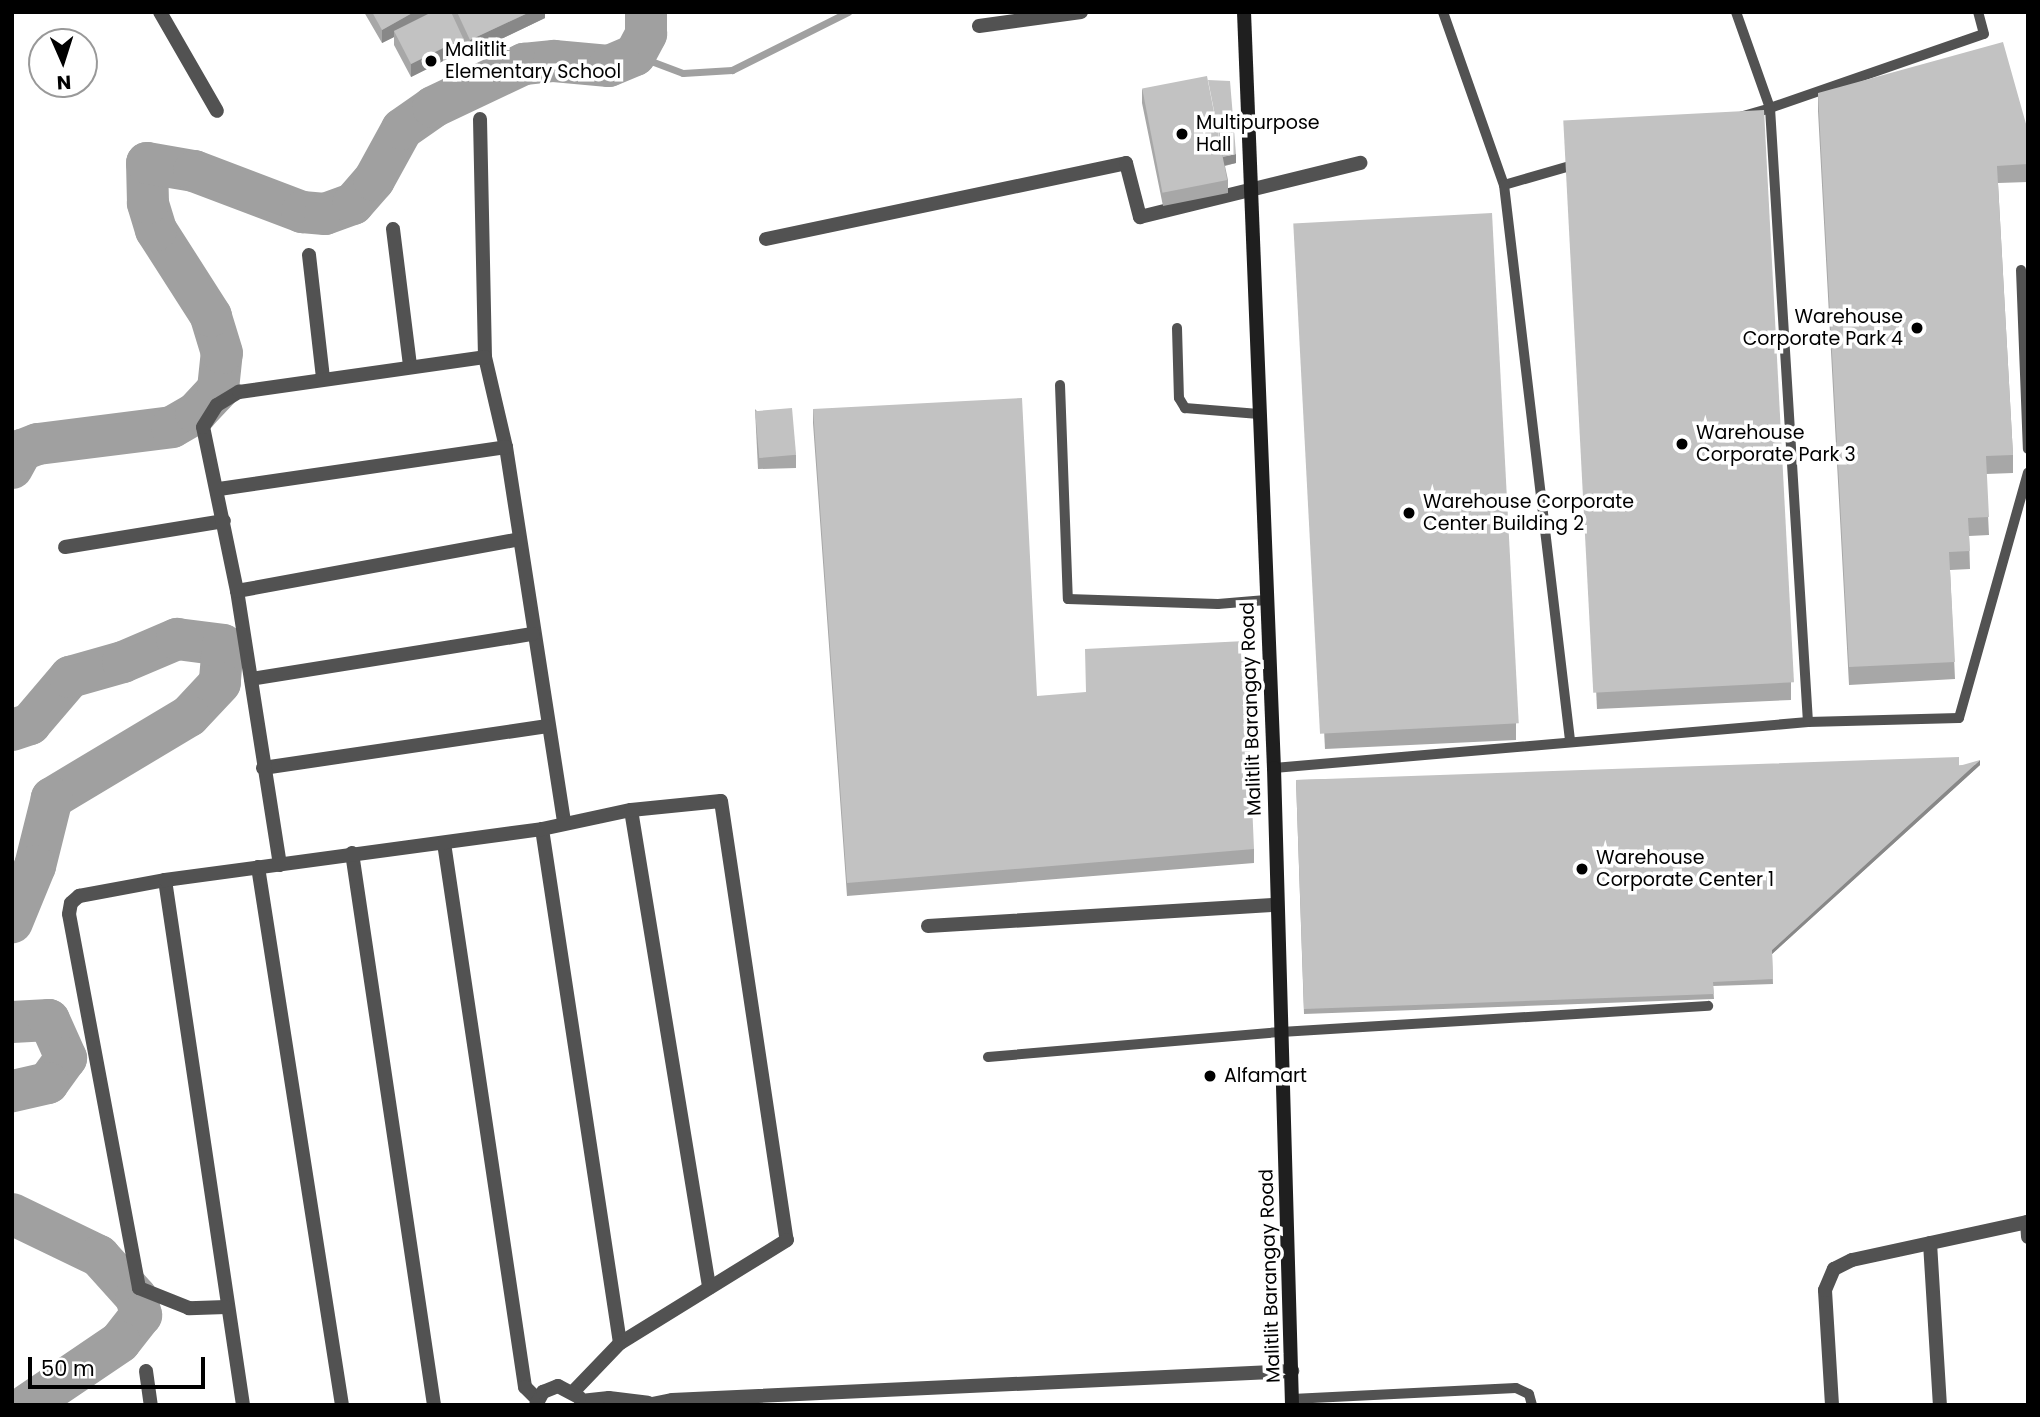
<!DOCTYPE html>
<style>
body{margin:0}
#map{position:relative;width:2040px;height:1417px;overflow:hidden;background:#fff;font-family:Poppins,sans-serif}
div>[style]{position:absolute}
.stream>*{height:7px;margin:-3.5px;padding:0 3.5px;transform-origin:3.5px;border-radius:3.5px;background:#a0a0a0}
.river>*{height:42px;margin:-21px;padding:0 21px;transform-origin:21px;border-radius:21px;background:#a0a0a0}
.lane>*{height:10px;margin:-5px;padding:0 5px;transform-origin:5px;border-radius:5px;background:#525252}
.street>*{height:14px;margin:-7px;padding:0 7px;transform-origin:7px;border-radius:7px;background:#525252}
.secondary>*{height:14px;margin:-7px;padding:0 7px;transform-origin:7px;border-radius:7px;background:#1f1f1f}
.wall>*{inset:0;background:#a7a7a7}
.shaded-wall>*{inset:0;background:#888}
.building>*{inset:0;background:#c2c2c2;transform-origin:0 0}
.dots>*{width:19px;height:19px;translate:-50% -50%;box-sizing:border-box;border:4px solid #fff;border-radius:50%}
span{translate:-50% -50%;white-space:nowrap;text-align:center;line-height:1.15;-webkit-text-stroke:7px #fff;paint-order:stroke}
.poi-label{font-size:19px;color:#000}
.left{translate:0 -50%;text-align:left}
.right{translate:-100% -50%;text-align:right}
.street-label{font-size:19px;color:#000}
.frame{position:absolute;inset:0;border:14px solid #000;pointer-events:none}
.north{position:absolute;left:28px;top:28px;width:70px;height:70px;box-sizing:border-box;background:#fff;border:2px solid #999;border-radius:50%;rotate:177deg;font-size:19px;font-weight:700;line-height:28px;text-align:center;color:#000}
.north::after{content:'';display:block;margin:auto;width:24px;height:32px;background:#000;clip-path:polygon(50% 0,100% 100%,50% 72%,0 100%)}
.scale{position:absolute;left:28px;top:1357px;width:177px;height:32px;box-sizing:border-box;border:4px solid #000;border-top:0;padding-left:9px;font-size:21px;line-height:24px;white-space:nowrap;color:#000;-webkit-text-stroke:5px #fff;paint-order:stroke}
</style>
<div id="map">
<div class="stream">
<i style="left:635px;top:55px;width:51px;rotate:20.6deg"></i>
<i style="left:683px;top:73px;width:49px;rotate:-3.5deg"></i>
<i style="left:732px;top:70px;width:130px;rotate:-26.6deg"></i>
</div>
<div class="river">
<i style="left:12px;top:468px;width:21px;rotate:-61deg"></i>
<i style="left:22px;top:450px;width:17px;rotate:-21deg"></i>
<i style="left:38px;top:444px;width:135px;rotate:-7.2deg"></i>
<i style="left:172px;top:427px;width:28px;rotate:-30deg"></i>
<i style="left:196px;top:413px;width:33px;rotate:-47deg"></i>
<i style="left:218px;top:389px;width:36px;rotate:-84deg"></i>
<i style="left:222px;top:353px;width:39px;rotate:-107deg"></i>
<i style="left:211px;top:316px;width:102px;rotate:-122.6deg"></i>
<i style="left:156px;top:230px;width:28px;rotate:-107deg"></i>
<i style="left:148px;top:203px;width:40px;rotate:-91.4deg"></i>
<i style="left:147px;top:163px;width:48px;rotate:9.7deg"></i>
<i style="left:194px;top:171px;width:116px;rotate:20.8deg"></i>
<i style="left:302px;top:212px;width:23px;rotate:5deg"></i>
<i style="left:325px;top:214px;width:30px;rotate:-20deg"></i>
<i style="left:353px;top:204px;width:32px;rotate:-49deg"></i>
<i style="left:374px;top:180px;width:58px;rotate:-61.2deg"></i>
<i style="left:402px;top:129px;width:38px;rotate:-35deg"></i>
<i style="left:433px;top:107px;width:101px;rotate:-25.3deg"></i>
<i style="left:524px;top:64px;width:30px;rotate:-6deg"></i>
<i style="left:554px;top:61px;width:55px;rotate:5.2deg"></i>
<i style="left:609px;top:66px;width:28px;rotate:-23deg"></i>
<i style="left:635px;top:55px;width:24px;rotate:-62deg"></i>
<i style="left:646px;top:34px;width:22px;rotate:-90deg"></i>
<i style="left:12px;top:730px;width:19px;rotate:-18deg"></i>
<i style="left:30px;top:724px;width:62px;rotate:-49.6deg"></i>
<i style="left:70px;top:677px;width:55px;rotate:-15.8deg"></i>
<i style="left:123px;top:662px;width:59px;rotate:-23.1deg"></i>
<i style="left:177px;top:639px;width:46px;rotate:7.4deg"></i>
<i style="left:223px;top:645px;width:38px;rotate:95deg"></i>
<i style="left:220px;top:683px;width:45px;rotate:133.2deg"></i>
<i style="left:189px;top:716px;width:160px;rotate:149.1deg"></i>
<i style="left:52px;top:798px;width:70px;rotate:104deg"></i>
<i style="left:35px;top:866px;width:61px;rotate:112.3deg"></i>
<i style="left:12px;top:1022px;width:37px;rotate:-3deg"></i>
<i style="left:49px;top:1020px;width:42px;rotate:65.9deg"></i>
<i style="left:66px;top:1058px;width:31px;rotate:126deg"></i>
<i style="left:48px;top:1083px;width:37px;rotate:167deg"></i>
<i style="left:12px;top:1214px;width:97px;rotate:25.8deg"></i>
<i style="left:99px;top:1256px;width:55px;rotate:47.9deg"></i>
<i style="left:136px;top:1297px;width:19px;rotate:74deg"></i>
<i style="left:141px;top:1315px;width:34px;rotate:128deg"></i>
<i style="left:120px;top:1342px;width:112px;rotate:145.9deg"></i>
</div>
<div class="lane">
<i style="left:1443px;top:12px;width:183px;rotate:70.6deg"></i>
<i style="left:1504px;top:185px;width:277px;rotate:-16.1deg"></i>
<i style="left:1770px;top:108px;width:226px;rotate:-19.1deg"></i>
<i style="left:1984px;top:34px;width:23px;rotate:-105deg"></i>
<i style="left:1736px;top:12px;width:102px;rotate:70.5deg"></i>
<i style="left:1770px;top:108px;width:615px;rotate:86.46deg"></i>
<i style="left:1504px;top:185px;width:559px;rotate:83.22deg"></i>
<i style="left:2021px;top:270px;width:179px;rotate:87.8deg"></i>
<i style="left:1177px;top:328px;width:70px;rotate:88.4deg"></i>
<i style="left:1179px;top:398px;width:12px;rotate:59deg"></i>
<i style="left:1185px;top:408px;width:74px;rotate:4.6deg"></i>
<i style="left:1060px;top:385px;width:214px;rotate:87.9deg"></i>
<i style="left:1068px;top:599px;width:150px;rotate:1.9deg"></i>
<i style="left:1218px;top:604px;width:48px;rotate:-4.8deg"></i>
<i style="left:1274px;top:768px;width:536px;rotate:-4.92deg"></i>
<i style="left:1808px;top:722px;width:151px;rotate:-1.5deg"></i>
<i style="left:1959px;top:718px;width:255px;rotate:-74.3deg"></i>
<i style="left:988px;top:1057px;width:294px;rotate:-4.9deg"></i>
<i style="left:1281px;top:1032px;width:428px;rotate:-3.5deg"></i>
<i style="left:1292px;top:1399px;width:224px;rotate:-2.8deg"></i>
<i style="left:1516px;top:1388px;width:14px;rotate:25deg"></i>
<i style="left:1529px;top:1394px;width:11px;rotate:75deg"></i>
</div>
<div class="street">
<i style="left:160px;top:12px;width:114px;rotate:60.1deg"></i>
<i style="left:979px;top:26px;width:103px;rotate:-7.8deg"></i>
<i style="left:480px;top:119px;width:238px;rotate:88.8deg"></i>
<i style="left:485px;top:357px;width:92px;rotate:76.9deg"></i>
<i style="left:506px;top:447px;width:379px;rotate:81.2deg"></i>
<i style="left:393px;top:229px;width:137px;rotate:82.9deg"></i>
<i style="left:766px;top:239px;width:368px;rotate:-11.9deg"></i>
<i style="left:1126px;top:163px;width:56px;rotate:75.5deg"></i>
<i style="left:1140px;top:217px;width:227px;rotate:-13.8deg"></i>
<i style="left:309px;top:255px;width:123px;rotate:83.5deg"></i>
<i style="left:219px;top:489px;width:290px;rotate:-8.3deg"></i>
<i style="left:65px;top:547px;width:161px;rotate:-9.3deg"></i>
<i style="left:237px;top:591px;width:287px;rotate:-10.4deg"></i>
<i style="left:251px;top:679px;width:285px;rotate:-9.1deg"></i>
<i style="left:263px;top:768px;width:286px;rotate:-8.4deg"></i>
<i style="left:631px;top:810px;width:484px;rotate:80.7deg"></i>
<i style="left:542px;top:829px;width:520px;rotate:81.37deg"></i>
<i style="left:444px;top:843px;width:550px;rotate:81.53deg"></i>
<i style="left:525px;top:1387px;width:17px;rotate:45deg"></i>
<i style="left:352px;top:853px;width:558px;rotate:81.55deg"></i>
<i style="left:280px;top:865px;width:277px;rotate:-98.9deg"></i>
<i style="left:237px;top:591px;width:167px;rotate:-101.7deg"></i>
<i style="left:203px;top:427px;width:26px;rotate:-58deg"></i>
<i style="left:217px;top:405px;width:26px;rotate:-31deg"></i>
<i style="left:239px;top:392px;width:248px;rotate:-8.1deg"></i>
<i style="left:258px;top:867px;width:545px;rotate:81.13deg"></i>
<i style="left:165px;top:880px;width:531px;rotate:81.55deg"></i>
<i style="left:928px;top:926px;width:349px;rotate:-3.5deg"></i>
<i style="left:2027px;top:1222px;width:15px;rotate:86deg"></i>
<i style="left:1930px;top:1243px;width:162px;rotate:86.5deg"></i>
<i style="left:226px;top:1307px;width:37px;rotate:178deg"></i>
<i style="left:189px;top:1308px;width:54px;rotate:-158.2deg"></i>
<i style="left:139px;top:1288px;width:380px;rotate:-100.6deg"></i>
<i style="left:69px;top:914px;width:11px;rotate:-80deg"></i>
<i style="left:71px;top:903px;width:11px;rotate:-41deg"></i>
<i style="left:79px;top:896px;width:87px;rotate:-10.5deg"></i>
<i style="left:165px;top:880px;width:380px;rotate:-7.7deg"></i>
<i style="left:542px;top:829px;width:91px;rotate:-12.1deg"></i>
<i style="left:631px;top:810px;width:90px;rotate:-5.7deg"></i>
<i style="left:721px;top:801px;width:444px;rotate:81.5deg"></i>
<i style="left:787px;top:1240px;width:196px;rotate:148.3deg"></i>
<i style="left:620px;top:1343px;width:66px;rotate:133.8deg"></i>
<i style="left:146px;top:1371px;width:34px;rotate:82deg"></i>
<i style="left:581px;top:1401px;width:28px;rotate:-6deg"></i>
<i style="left:609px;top:1398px;width:39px;rotate:7deg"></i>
<i style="left:536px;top:1405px;width:15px;rotate:-62deg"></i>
<i style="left:543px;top:1392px;width:16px;rotate:-22deg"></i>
<i style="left:558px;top:1386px;width:24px;rotate:28deg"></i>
<i style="left:647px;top:1405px;width:25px;rotate:-11deg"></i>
<i style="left:672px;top:1400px;width:621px;rotate:-2.68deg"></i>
<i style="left:1832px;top:1405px;width:115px;rotate:-93.5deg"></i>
<i style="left:1825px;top:1290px;width:23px;rotate:-67deg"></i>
<i style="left:1834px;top:1269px;width:20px;rotate:-27deg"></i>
<i style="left:1852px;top:1260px;width:180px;rotate:-12.2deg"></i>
</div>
<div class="secondary">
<i style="left:1244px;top:12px;width:757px;rotate:87.73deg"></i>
<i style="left:1274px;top:768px;width:637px;rotate:88.38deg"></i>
</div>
<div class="wall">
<i style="clip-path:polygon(364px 12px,451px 12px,452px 15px,452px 12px,545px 12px,545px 18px,470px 54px,463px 39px,463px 51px,411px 77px,394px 45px,394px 37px,382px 43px)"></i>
<i style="clip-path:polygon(1142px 89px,1236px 163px,1225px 166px,1228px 180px,1228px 193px,1163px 206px,1142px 103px)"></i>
<i style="clip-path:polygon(1818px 93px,2028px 131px,2028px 182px,1998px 183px,2013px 455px,2013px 473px,1986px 474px,1989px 535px,1969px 536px,1970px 569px,1950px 570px,1955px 679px,1849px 685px,1818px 111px)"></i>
<i style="clip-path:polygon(1572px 169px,1791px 682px,1791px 700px,1597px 709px)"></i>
<i style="clip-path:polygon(1301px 268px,1516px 723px,1516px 740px,1325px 749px)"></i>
<i style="clip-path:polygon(755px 409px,796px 455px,796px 468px,758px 469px)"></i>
<i style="clip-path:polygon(813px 409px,1037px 696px,1254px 849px,1254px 863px,847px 896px,813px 423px)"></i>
<i style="clip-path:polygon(1980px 765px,1772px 954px,1773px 984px,1713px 986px,1714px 999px,1304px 1014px,1296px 780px)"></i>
</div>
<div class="shaded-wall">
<i style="clip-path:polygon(414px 12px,438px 12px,394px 31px,394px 37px,382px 43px,382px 30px)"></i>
<i style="clip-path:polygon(530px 12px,545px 12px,545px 18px,470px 54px,470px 40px)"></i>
<i style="clip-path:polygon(463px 38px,463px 51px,411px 77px,411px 64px)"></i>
<i style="clip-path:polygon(1236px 154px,1236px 163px,1222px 166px,1222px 157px)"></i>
<i style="clip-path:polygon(1980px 760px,1980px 765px,1772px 954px,1772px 950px)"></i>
</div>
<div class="building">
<i style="clip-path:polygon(372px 12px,414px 12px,382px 30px)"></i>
<i style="clip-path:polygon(432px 12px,451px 12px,463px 38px,411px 64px,394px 31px)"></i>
<i style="clip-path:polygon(457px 12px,530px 12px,470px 40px)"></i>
<i style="clip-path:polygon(2003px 42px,2028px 131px,2028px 164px,1997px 166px,2013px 455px,1986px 456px,1989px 517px,1968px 518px,1970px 551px,1949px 552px,1955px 662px,1849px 667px,1818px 93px)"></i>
<i style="left:1207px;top:76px;width:106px;height:66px;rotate:79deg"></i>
<i style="clip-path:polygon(1208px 80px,1230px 81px,1236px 154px,1223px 157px)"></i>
<i style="left:1764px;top:110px;width:573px;height:201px;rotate:87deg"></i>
<i style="left:1492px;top:213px;width:511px;height:199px;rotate:87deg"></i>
<i style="clip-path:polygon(1022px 398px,1037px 696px,1086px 692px,1085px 649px,1245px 641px,1254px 849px,847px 883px,813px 409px)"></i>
<i style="left:792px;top:408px;width:47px;height:37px;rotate:85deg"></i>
<i style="clip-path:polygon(1959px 757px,1959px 766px,1980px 760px,1772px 950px,1773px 979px,1713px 982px,1714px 994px,1304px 1009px,1296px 780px)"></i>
</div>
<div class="dots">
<i style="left:431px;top:61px;background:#000"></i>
<i style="left:1182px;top:134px;background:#000"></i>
<i style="left:1917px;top:328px;background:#000"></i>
<i style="left:1682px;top:444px;background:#000"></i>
<i style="left:1409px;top:513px;background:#000"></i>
<i style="left:1582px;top:869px;background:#000"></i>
<i style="left:1210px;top:1076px;background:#000"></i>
</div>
<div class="poi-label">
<span class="left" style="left:445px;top:61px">Malitlit<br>Elementary School</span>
<span class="left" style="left:1196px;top:134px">Multipurpose<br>Hall</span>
<span class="right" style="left:1903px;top:328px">Warehouse<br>Corporate Park 4</span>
<span class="left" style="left:1696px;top:444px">Warehouse<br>Corporate Park 3</span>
<span class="left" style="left:1423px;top:513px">Warehouse Corporate<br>Center Building 2</span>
<span class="left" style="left:1596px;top:869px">Warehouse<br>Corporate Center 1</span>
<span class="left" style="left:1224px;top:1076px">Alfamart</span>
</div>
<div class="street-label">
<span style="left:1251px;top:709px;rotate:-92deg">Malitlit Barangay Road</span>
<span style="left:1270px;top:1276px;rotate:-92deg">Malitlit Barangay Road</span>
</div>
<div class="frame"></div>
<div class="north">N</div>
<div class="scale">50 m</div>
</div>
